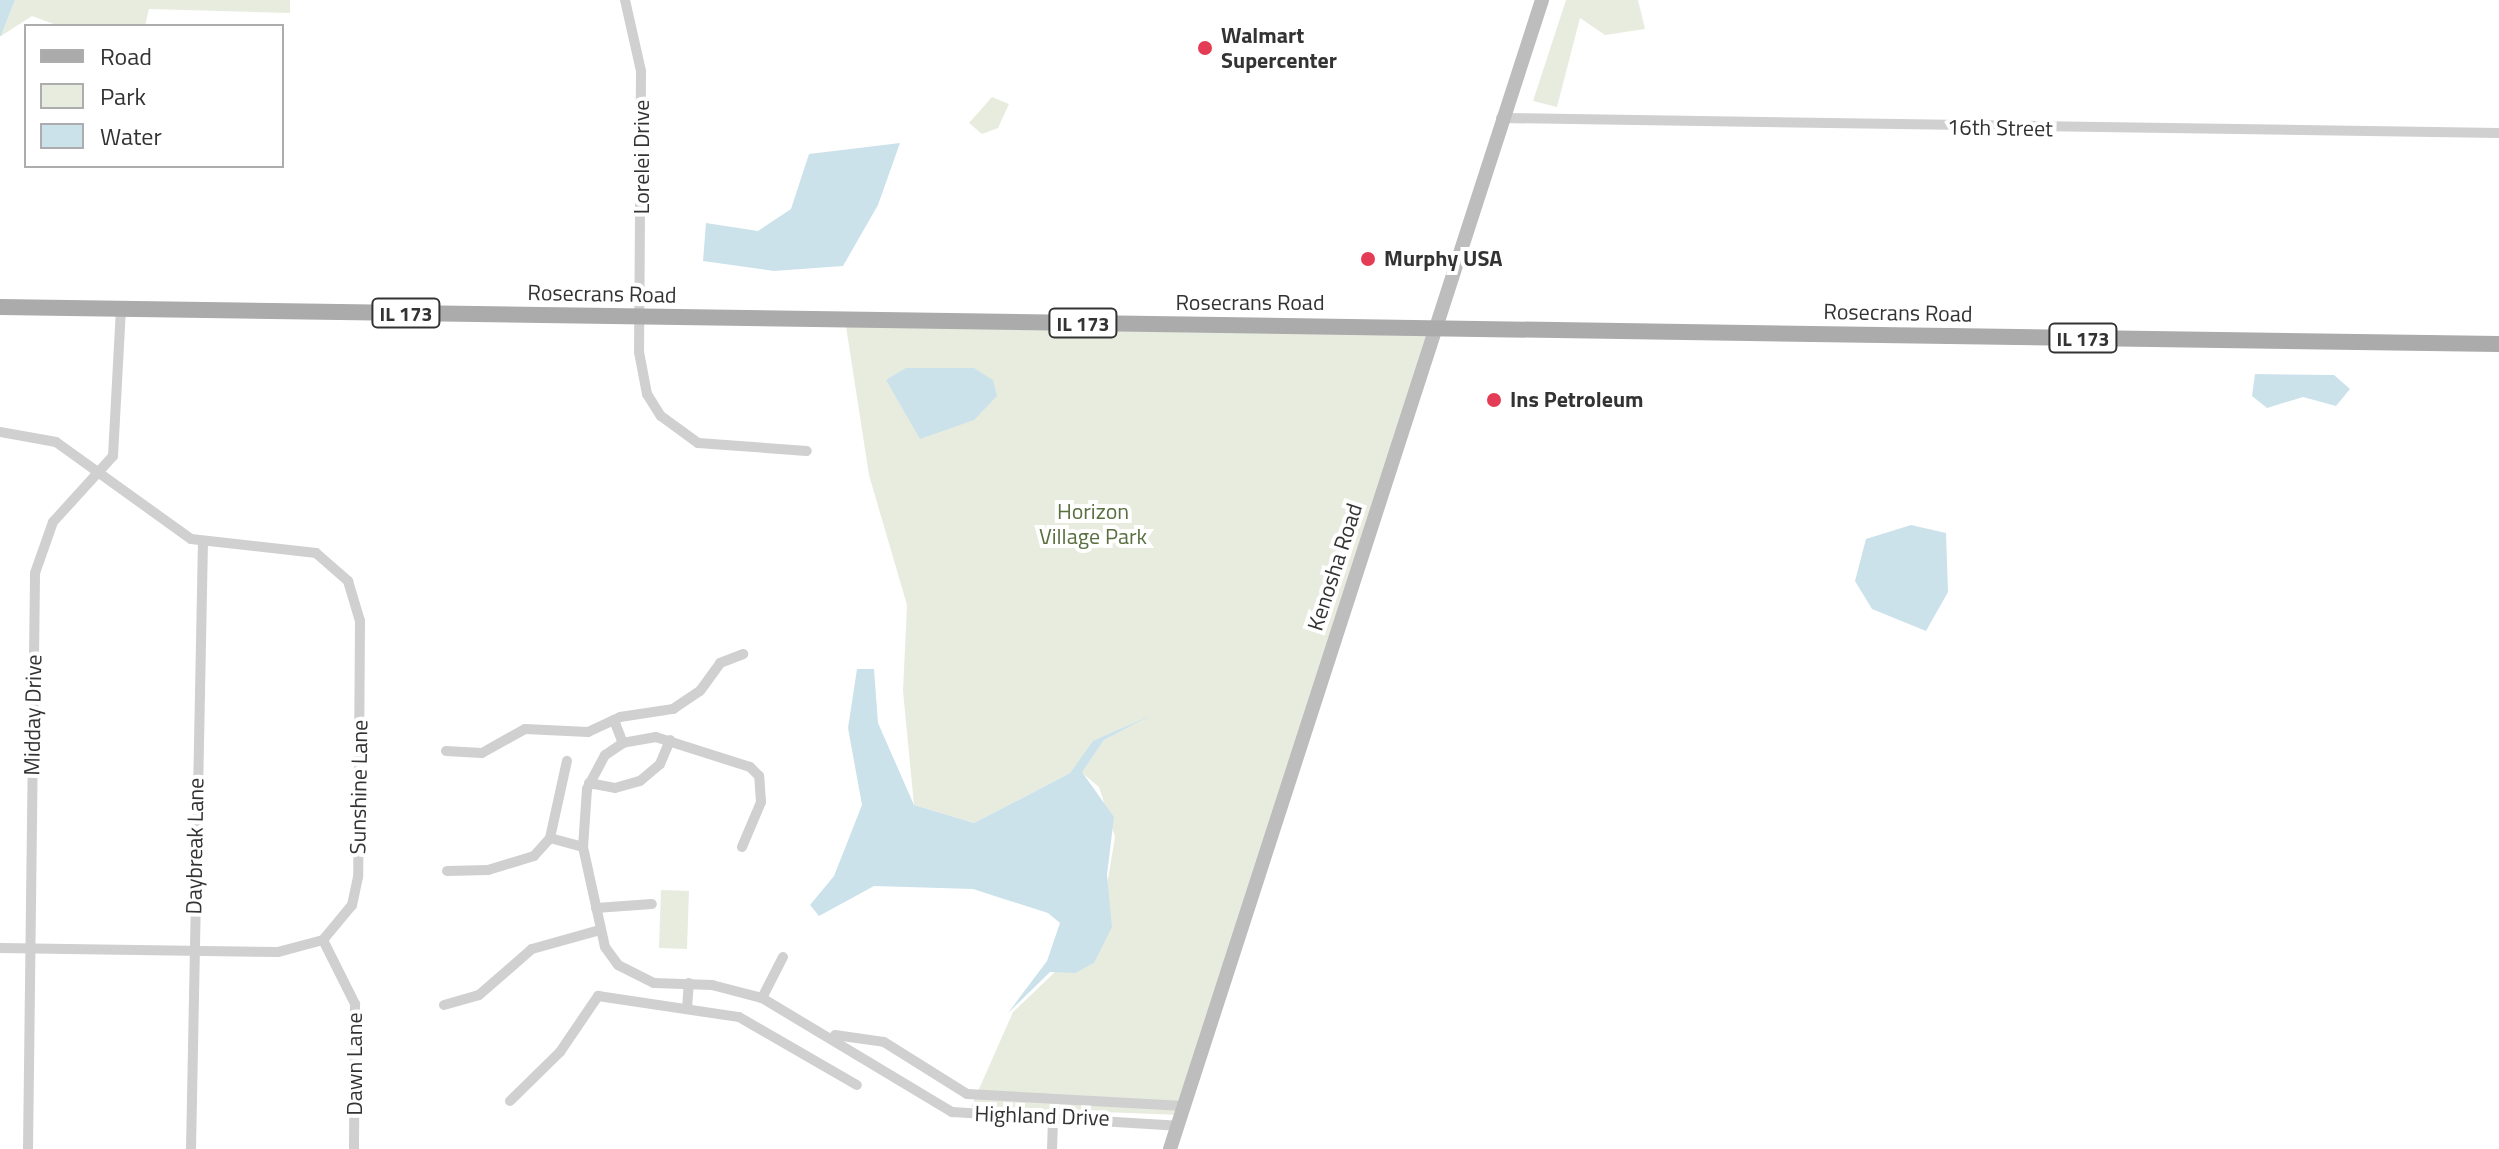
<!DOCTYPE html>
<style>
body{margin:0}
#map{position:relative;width:2499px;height:1149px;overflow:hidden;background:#fff;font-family:"Titillium Web",sans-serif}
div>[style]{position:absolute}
.green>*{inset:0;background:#e7ecdf;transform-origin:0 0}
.water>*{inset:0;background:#cce2eb}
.street>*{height:10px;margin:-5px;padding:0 5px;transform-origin:5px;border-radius:5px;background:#d0d0d0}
.secondary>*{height:14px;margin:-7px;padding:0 7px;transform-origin:7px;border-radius:7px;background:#bdbdbd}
.primary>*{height:16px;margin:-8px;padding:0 8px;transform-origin:8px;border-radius:8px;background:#ababab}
.dots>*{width:22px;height:22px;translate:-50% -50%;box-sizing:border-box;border:4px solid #fff;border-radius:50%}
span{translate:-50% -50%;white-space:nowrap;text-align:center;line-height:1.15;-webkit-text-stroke:8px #fff;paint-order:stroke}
.shield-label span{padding:2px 6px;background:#fff;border:2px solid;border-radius:6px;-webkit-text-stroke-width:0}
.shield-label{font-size:20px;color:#333;font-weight:700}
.poi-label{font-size:22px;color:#333;font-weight:700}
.left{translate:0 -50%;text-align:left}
.street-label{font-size:22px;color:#333}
.park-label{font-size:22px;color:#596f40}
.legend{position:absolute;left:24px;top:24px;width:260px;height:144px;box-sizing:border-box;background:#fff;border:2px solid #adadad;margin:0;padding:10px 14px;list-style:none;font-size:24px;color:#333}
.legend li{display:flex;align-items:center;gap:16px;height:40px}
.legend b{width:40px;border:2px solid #adadad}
</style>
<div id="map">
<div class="green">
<i style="clip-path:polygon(15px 0,290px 0,290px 13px,149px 9px,145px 26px,59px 26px,32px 16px,1px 36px)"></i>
<i style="clip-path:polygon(1566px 0,1638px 0,1645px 29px,1605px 35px,1580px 18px,1557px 107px,1533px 101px)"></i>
<i style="clip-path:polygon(992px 97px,1009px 104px,998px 128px,982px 134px,969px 123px)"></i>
<i style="clip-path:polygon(845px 320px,1438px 326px,1181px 1115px,971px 1107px,1013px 1012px,1055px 972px,1094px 963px,1115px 837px,1099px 787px,1081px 772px,1104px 740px,1146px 717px,1094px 741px,1070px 773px,974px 823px,914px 805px,903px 691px,907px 605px,869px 475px)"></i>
<i style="left:661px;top:890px;width:28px;height:58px;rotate:2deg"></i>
</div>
<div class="water">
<i style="clip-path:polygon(0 0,15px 0,1px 36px,0 36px)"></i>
<i style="clip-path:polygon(900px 143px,878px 205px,843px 266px,774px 271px,703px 261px,706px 223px,758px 231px,791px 209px,809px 154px)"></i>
<i style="clip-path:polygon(906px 368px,974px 368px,993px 380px,997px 396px,974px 420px,920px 439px,886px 380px)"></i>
<i style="clip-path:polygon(2255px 374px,2334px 375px,2350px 389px,2336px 406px,2303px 397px,2267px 408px,2252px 396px)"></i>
<i style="clip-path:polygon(1911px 525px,1946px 533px,1948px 592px,1926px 631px,1872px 609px,1855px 581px,1866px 539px)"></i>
<i style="clip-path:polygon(857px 669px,874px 669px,878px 723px,914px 805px,974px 823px,1070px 773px,1093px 741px,1151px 715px,1104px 740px,1082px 772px,1114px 817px,1107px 875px,1112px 927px,1094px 963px,1075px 973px,1050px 972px,1008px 1013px,1047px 961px,1060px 923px,1048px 913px,973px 889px,874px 886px,819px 916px,810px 905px,834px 876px,862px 805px,848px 728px)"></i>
</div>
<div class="street">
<i style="left:625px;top:0;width:73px;rotate:77.3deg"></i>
<i style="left:641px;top:71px;width:281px;rotate:90.4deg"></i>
<i style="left:639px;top:352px;width:43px;rotate:79.2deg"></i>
<i style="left:647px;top:394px;width:26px;rotate:58deg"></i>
<i style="left:661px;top:416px;width:46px;rotate:36.1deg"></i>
<i style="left:698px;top:443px;width:109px;rotate:4.2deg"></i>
<i style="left:1501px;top:118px;width:998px;rotate:0.86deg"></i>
<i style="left:0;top:432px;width:57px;rotate:10.1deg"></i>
<i style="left:56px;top:442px;width:166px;rotate:35.7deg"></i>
<i style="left:191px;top:539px;width:126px;rotate:6.4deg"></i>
<i style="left:316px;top:553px;width:43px;rotate:41.2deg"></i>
<i style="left:348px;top:581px;width:42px;rotate:73.3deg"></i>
<i style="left:360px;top:621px;width:256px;rotate:90.4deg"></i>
<i style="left:358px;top:877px;width:29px;rotate:102deg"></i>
<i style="left:352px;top:905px;width:45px;rotate:129.6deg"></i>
<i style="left:323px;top:940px;width:47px;rotate:165.1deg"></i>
<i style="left:278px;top:952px;width:278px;rotate:-179.2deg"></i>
<i style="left:614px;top:720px;width:25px;rotate:69deg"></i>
<i style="left:446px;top:751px;width:36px;rotate:3deg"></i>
<i style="left:482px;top:753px;width:49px;rotate:-29.2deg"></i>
<i style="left:525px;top:729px;width:63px;rotate:2.7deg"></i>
<i style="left:588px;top:732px;width:35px;rotate:-25deg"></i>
<i style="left:620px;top:717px;width:54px;rotate:-8.6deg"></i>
<i style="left:673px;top:709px;width:32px;rotate:-34deg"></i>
<i style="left:700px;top:691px;width:34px;rotate:-54deg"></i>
<i style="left:720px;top:663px;width:25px;rotate:-21deg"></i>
<i style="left:589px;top:783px;width:26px;rotate:11deg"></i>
<i style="left:615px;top:788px;width:26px;rotate:-16deg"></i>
<i style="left:640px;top:781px;width:26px;rotate:-40deg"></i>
<i style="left:660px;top:764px;width:26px;rotate:-67deg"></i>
<i style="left:550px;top:838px;width:34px;rotate:15deg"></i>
<i style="left:742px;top:847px;width:49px;rotate:-67.1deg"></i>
<i style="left:761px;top:802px;width:26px;rotate:-94deg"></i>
<i style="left:759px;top:776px;width:13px;rotate:-135deg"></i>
<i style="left:750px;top:767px;width:99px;rotate:-162.3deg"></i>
<i style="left:656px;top:737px;width:34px;rotate:170deg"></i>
<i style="left:623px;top:743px;width:22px;rotate:146deg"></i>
<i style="left:605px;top:755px;width:38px;rotate:118deg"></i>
<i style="left:587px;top:789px;width:58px;rotate:93.9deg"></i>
<i style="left:583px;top:847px;width:102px;rotate:77.6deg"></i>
<i style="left:605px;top:947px;width:22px;rotate:54deg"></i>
<i style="left:618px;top:965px;width:40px;rotate:26.6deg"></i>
<i style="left:654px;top:983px;width:58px;rotate:2deg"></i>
<i style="left:712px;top:985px;width:52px;rotate:14.6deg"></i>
<i style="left:762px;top:998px;width:222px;rotate:31deg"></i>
<i style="left:952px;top:1112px;width:226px;rotate:3.5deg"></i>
<i style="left:447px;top:871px;width:41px;rotate:-1.4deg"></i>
<i style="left:488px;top:870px;width:48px;rotate:-16.9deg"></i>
<i style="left:534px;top:856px;width:24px;rotate:-48deg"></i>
<i style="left:550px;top:838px;width:79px;rotate:-77.6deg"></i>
<i style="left:596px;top:908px;width:56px;rotate:-4.1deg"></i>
<i style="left:323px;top:940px;width:72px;rotate:63.4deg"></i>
<i style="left:355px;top:1004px;width:145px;rotate:90.4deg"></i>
<i style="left:762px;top:998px;width:46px;rotate:-62.9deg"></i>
<i style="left:444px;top:1005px;width:36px;rotate:-16deg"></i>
<i style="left:479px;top:995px;width:70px;rotate:-41deg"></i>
<i style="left:532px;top:949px;width:71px;rotate:-15.6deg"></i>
<i style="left:687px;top:1009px;width:26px;rotate:-86deg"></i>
<i style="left:835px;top:1035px;width:49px;rotate:8.1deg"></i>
<i style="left:884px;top:1042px;width:98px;rotate:32.1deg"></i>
<i style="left:967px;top:1094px;width:217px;rotate:3.2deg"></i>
<i style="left:510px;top:1101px;width:70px;rotate:-44.4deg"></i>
<i style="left:560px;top:1052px;width:68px;rotate:-55.8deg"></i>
<i style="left:598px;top:996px;width:143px;rotate:8.5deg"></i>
<i style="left:739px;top:1017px;width:136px;rotate:30deg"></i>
<i style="left:28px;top:1149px;width:576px;rotate:-89.3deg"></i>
<i style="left:35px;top:573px;width:54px;rotate:-70.6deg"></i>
<i style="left:53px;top:522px;width:89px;rotate:-47.7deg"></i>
<i style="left:113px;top:456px;width:147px;rotate:-86.9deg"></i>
<i style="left:191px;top:1149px;width:606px;rotate:-88.87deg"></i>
<i style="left:1052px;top:1149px;width:33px;rotate:-88deg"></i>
</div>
<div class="secondary">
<i style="left:1170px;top:1149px;width:1208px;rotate:-72.06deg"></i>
</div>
<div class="primary">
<i style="left:0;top:307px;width:2499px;rotate:0.85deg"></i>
</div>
<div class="dots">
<i style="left:1205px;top:48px;background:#e33c54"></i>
<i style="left:1368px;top:259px;background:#e33c54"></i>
<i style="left:1494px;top:400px;background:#e33c54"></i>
</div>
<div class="shield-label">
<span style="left:406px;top:313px">IL 173</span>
<span style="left:1083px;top:323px">IL 173</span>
<span style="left:2083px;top:338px">IL 173</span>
</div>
<div class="poi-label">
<span class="left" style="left:1221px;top:48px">Walmart<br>Supercenter</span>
<span class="left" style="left:1384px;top:259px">Murphy USA</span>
<span class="left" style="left:1510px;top:400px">Ins Petroleum</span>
</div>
<div class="street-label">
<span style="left:2000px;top:128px;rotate:1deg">16th Street</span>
<span style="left:642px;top:157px;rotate:-90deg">Lorelei Drive</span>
<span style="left:602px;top:294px;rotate:1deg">Rosecrans Road</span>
<span style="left:1250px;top:303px">Rosecrans Road</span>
<span style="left:1898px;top:313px;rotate:1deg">Rosecrans Road</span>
<span style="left:1335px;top:567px;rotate:-72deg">Kenosha Road</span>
<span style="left:33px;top:715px;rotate:-89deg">Midday Drive</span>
<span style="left:359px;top:787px;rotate:-89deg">Sunshine Lane</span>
<span style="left:195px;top:846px;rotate:-89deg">Daybreak Lane</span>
<span style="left:355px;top:1064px;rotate:-90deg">Dawn Lane</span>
<span style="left:1042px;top:1116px;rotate:2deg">Highland Drive</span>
</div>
<div class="park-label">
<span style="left:1093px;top:524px">Horizon<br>Village Park</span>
</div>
<ul class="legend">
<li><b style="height:10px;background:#ababab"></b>Road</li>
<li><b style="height:22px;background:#e7ecdf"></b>Park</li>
<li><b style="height:22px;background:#cce2eb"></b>Water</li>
</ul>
</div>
